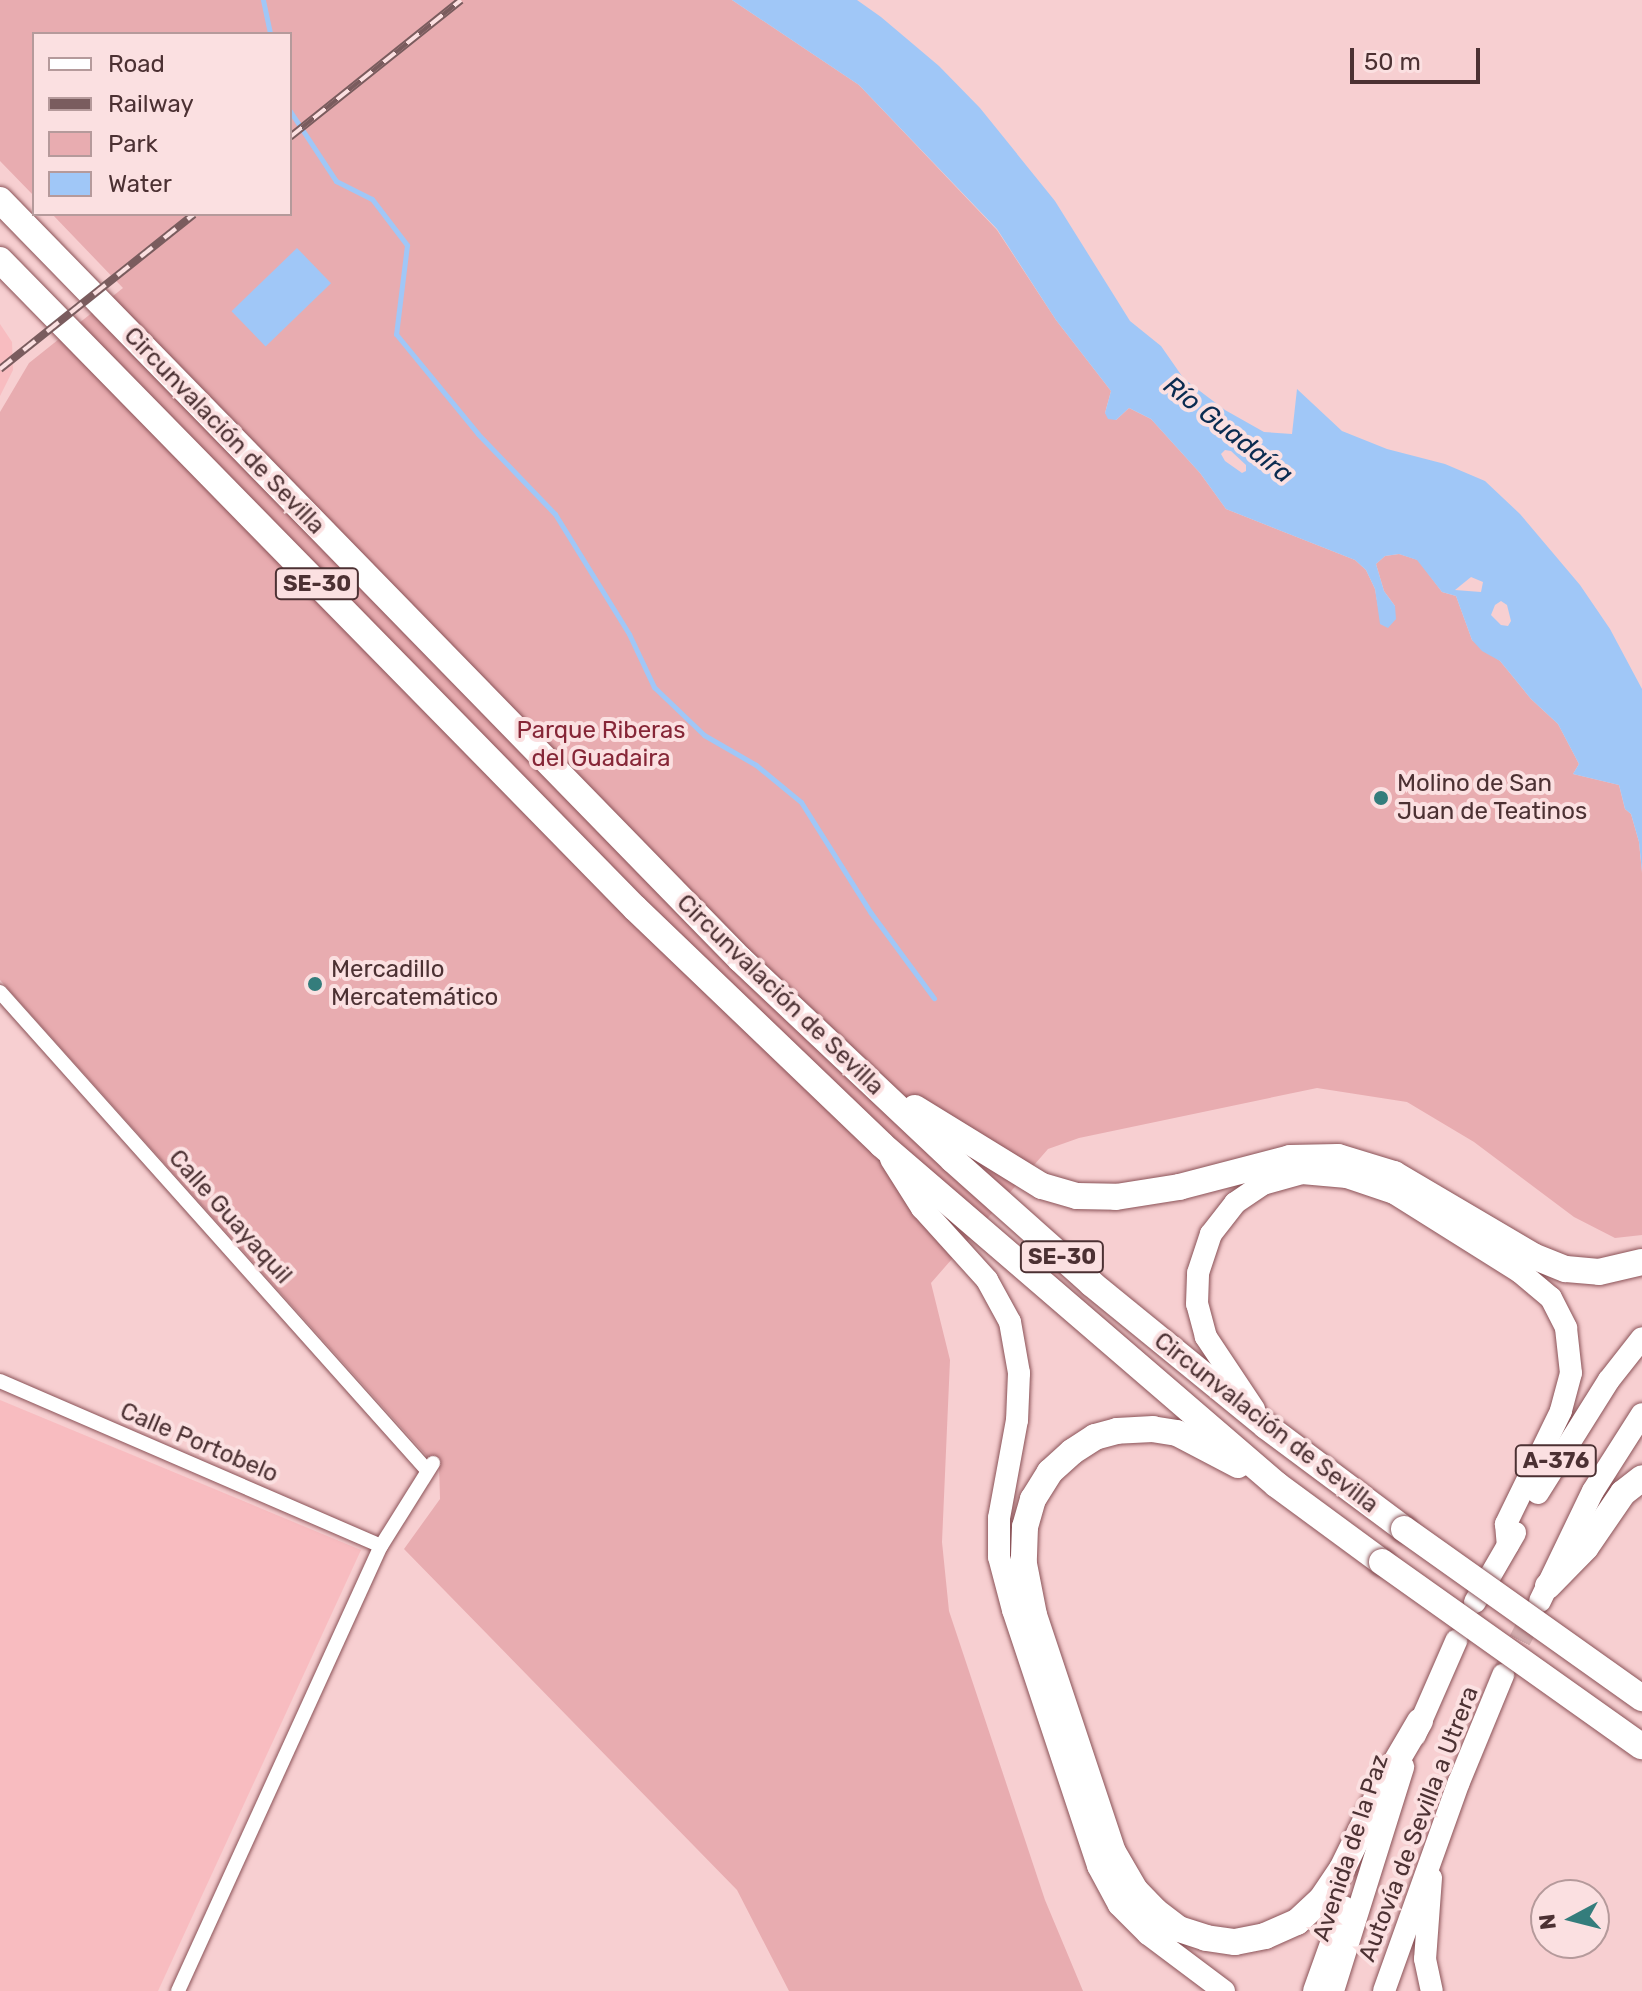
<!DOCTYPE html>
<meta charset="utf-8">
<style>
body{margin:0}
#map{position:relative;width:1642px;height:1991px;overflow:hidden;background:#f7cfd1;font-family:Rubik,sans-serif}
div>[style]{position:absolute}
.built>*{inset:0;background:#f8bcc0}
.green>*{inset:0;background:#e8acb0}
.water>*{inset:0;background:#a0c7f7;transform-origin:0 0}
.stream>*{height:5px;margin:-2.5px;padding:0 2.5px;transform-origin:2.5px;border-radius:2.5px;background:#a0c7f7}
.primary-tunnel>*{height:22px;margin-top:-11px;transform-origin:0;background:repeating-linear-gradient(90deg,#d5afb1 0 22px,transparent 0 33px)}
.roads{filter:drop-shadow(0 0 2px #8a5257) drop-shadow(0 0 2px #8a5257)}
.minor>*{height:14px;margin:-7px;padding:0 7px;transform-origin:7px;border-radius:7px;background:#fff}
.primary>*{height:22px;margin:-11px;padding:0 11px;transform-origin:11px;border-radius:11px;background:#fff}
.motorway>*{height:26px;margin:-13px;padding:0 13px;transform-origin:13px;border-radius:13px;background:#fff}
.rail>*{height:8px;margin-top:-4px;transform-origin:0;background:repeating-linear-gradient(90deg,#fbe0e1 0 15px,#7a5c5e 0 30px);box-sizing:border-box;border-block:2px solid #7a5c5e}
.bridges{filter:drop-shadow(0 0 2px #8a5257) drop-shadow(0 0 2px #8a5257)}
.motorway-bridge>*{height:26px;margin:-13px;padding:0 13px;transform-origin:13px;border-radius:13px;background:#fff}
.dots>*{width:22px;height:22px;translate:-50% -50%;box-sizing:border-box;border:4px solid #fbe0e1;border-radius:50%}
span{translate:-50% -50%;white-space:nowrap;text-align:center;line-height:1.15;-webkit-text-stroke:8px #fbe0e1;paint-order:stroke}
.shield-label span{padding:2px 6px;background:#fbe0e1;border:2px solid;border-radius:6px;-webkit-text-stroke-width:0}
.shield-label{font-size:22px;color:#4c3133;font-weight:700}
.street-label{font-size:24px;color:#4c3133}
.park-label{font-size:24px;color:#862637}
.poi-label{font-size:24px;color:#4c3133}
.left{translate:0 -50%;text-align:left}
.water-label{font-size:26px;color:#0a2c51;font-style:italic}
.legend{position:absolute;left:32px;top:32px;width:260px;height:184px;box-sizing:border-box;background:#fbe0e1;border:2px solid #b59a9b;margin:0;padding:10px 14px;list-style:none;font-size:24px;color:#4c3133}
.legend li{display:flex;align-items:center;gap:16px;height:40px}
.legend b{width:40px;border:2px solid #b59a9b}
.north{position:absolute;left:1530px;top:1879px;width:80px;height:80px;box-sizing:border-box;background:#fbe0e1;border:2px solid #b59a9b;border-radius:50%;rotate:263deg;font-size:22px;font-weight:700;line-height:32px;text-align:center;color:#4c3133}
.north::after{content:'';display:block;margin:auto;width:28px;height:36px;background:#347d7c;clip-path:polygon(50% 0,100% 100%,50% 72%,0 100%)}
.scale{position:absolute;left:1350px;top:48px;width:130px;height:36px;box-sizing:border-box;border:4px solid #4c3133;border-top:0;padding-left:10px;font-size:24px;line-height:28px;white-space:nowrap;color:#4c3133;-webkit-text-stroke:6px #fbe0e1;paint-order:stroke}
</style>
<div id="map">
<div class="built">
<i style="clip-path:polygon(0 324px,12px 342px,13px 370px,0 396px)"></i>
<i style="clip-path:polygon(0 1400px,361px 1550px,158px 1991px,0 1991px)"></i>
</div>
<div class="green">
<i style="clip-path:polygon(0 0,732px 0,859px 85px,997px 230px,1056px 320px,1111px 391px,1105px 413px,1116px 420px,1129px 408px,1151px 419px,1200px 473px,1226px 509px,1355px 560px,1366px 570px,1375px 589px,1381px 624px,1388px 627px,1395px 606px,1384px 591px,1376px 564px,1385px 556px,1399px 554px,1418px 560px,1442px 592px,1456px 596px,1472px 640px,1500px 661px,1531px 699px,1558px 724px,1579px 764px,1573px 774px,1619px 785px,1625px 809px,1631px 814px,1639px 842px,1642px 873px,1642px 1235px,1615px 1238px,1574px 1217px,1474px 1142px,1407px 1102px,1317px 1088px,1079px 1138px,1048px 1149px,931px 1283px,950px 1360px,942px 1542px,949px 1611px,1045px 1900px,1083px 1991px,789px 1991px,737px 1890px,404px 1549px,440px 1499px,439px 1464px,433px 1463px,0 980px,0 412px,29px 363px,123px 288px,52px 214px,290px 214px,290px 34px,34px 34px,34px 196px,0 161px)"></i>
</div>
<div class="water">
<i style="clip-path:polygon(evenodd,732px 0,857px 0,881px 17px,939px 66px,980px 108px,1055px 201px,1130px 321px,1161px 346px,1184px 379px,1225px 410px,1264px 432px,1292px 434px,1297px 389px,1342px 431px,1387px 449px,1445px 464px,1485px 481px,1520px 514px,1580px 585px,1610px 629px,1642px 689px,1642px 872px,1639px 842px,1631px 814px,1625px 809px,1619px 785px,1573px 774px,1579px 764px,1558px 724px,1531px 699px,1500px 661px,1482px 651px,1472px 640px,1456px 596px,1442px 592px,1417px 560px,1399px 554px,1385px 556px,1376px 564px,1384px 591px,1395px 606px,1396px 619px,1388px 628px,1380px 624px,1375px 589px,1366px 570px,1355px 560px,1226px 509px,1200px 473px,1151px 419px,1129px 408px,1116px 420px,1108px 419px,1105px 413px,1111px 391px,1056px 320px,997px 229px,859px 85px,732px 0,1225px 450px,1231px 451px,1246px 465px,1246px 471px,1242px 473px,1225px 461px,1221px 454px,1225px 450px,732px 0,1471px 577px,1483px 582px,1481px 592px,1455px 590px,1471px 577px,732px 0,1501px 601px,1507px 605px,1511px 621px,1508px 626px,1501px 625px,1491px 615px,1495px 605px,1501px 601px)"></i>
<i style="left:297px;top:248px;width:49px;height:91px;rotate:46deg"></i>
</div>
<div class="stream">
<i style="left:263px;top:0;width:35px;rotate:78deg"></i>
<i style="left:290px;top:111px;width:84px;rotate:56.7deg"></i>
<i style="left:336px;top:181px;width:40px;rotate:26.6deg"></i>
<i style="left:372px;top:199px;width:58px;rotate:52.7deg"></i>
<i style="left:407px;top:245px;width:90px;rotate:97deg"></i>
<i style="left:396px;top:334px;width:129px;rotate:50.6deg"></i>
<i style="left:478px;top:434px;width:111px;rotate:46.1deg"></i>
<i style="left:555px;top:514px;width:141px;rotate:58.3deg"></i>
<i style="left:629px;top:634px;width:59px;rotate:64.7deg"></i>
<i style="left:654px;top:687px;width:69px;rotate:43.8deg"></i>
<i style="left:704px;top:735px;width:60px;rotate:30deg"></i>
<i style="left:756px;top:765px;width:58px;rotate:39.4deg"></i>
<i style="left:801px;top:802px;width:131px;rotate:57.8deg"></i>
<i style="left:871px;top:913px;width:106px;rotate:53.5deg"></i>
</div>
<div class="primary-tunnel">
<i style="left:1505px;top:1670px;width:74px;rotate:-63.4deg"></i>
</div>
<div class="roads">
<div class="minor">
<i style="left:0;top:992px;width:641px;rotate:48.23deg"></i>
<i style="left:0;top:1381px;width:415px;rotate:23.4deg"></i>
<i style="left:178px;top:1991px;width:489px;rotate:-65.5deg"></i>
<i style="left:381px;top:1546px;width:98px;rotate:-57.9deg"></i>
</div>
<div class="primary">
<i style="left:891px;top:1159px;width:58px;rotate:57.7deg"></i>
<i style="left:922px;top:1208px;width:97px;rotate:47.9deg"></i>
<i style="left:987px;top:1280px;width:48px;rotate:61.3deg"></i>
<i style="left:1010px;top:1322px;width:52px;rotate:80deg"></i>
<i style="left:1019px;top:1373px;width:47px;rotate:92.4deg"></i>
<i style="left:1017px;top:1420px;width:100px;rotate:100.4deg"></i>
<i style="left:999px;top:1518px;width:39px;rotate:90deg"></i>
<i style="left:999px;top:1557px;width:55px;rotate:75.2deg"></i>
<i style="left:1013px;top:1610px;width:270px;rotate:71.6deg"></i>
<i style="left:1098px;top:1866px;width:44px;rotate:61.7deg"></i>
<i style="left:1119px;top:1905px;width:41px;rotate:45deg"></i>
<i style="left:1148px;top:1934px;width:95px;rotate:36.9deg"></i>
<i style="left:1254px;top:1409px;width:87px;rotate:-123.7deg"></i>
<i style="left:1206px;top:1337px;width:34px;rotate:-105deg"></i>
<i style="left:1197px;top:1304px;width:31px;rotate:-88deg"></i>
<i style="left:1198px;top:1273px;width:41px;rotate:-71.6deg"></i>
<i style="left:1211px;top:1234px;width:39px;rotate:-52deg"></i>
<i style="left:1235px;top:1203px;width:34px;rotate:-34deg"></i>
<i style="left:1263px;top:1184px;width:41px;rotate:-15.8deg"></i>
<i style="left:1302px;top:1173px;width:45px;rotate:5.1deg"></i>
<i style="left:1347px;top:1177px;width:50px;rotate:18.8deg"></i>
<i style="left:1394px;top:1193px;width:149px;rotate:32.1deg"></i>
<i style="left:1520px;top:1272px;width:40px;rotate:40deg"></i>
<i style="left:1551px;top:1298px;width:34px;rotate:63deg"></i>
<i style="left:1566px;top:1328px;width:45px;rotate:83.7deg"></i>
<i style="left:1571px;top:1373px;width:39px;rotate:105deg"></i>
<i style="left:1561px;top:1411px;width:126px;rotate:116deg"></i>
<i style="left:1506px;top:1524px;width:21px;rotate:85deg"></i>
<i style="left:1538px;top:1493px;width:133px;rotate:-57.9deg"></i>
<i style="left:1609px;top:1380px;width:53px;rotate:-51.8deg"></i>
<i style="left:1540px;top:1601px;width:122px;rotate:-64.3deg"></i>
<i style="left:1593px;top:1491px;width:91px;rotate:-57.5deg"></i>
<i style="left:1475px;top:1602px;width:80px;rotate:-59.9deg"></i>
<i style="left:1415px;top:1735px;width:103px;rotate:-66.4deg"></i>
<i style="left:1431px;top:1878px;width:81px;rotate:94.2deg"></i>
<i style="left:1425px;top:1959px;width:33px;rotate:78deg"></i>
<i style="left:1314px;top:1991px;width:89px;rotate:-70.3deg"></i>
<i style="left:1333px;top:1991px;width:235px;rotate:-72.6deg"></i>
<i style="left:1384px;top:1991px;width:222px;rotate:-70.3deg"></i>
<i style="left:1459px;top:1782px;width:116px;rotate:-67.6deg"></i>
</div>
<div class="motorway">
<i style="left:0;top:200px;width:1060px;rotate:45.73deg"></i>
<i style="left:740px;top:959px;width:293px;rotate:43.3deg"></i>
<i style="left:953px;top:1160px;width:186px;rotate:41.7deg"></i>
<i style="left:1092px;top:1284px;width:225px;rotate:39.2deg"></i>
<i style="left:1266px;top:1426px;width:172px;rotate:36.7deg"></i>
<i style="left:0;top:260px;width:907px;rotate:45.58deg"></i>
<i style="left:635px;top:908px;width:342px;rotate:43.8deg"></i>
<i style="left:882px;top:1145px;width:521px;rotate:40.72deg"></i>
<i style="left:1277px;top:1485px;width:130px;rotate:36.3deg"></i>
<i style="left:915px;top:1108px;width:149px;rotate:31.6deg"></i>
<i style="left:1042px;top:1186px;width:36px;rotate:16deg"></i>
<i style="left:1077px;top:1196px;width:39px;rotate:1deg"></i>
<i style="left:1116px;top:1197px;width:64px;rotate:-9deg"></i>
<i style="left:1179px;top:1187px;width:115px;rotate:-14.6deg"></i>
<i style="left:1290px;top:1158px;width:48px;rotate:-1.2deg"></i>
<i style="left:1338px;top:1157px;width:59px;rotate:16.9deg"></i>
<i style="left:1394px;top:1174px;width:161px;rotate:30.5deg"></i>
<i style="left:1533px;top:1256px;width:35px;rotate:22deg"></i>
<i style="left:1566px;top:1269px;width:33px;rotate:5deg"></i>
<i style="left:1599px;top:1272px;width:44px;rotate:-13.1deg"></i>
<i style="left:1238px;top:1465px;width:69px;rotate:-152.3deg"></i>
<i style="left:1177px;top:1433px;width:24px;rotate:-171deg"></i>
<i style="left:1153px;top:1429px;width:36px;rotate:177deg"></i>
<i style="left:1117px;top:1431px;width:23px;rotate:165deg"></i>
<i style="left:1095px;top:1437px;width:27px;rotate:147deg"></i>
<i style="left:1072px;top:1452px;width:30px;rotate:138deg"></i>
<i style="left:1050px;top:1472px;width:32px;rotate:122deg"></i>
<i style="left:1033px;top:1499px;width:29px;rotate:106deg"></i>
<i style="left:1025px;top:1527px;width:37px;rotate:92deg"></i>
<i style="left:1024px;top:1564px;width:52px;rotate:78.9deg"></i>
<i style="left:1034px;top:1615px;width:250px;rotate:71.6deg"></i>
<i style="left:1113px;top:1852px;width:44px;rotate:59.9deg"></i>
<i style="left:1135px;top:1890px;width:29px;rotate:46deg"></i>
<i style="left:1155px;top:1911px;width:30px;rotate:37deg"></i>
<i style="left:1179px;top:1929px;width:28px;rotate:18deg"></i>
<i style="left:1206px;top:1938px;width:29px;rotate:8deg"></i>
<i style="left:1235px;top:1942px;width:31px;rotate:-11deg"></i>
<i style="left:1265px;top:1936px;width:35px;rotate:-24deg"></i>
<i style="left:1297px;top:1922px;width:33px;rotate:-43deg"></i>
<i style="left:1321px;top:1900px;width:37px;rotate:-56deg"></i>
<i style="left:1342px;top:1869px;width:100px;rotate:-63.9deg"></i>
<i style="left:1386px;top:1779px;width:67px;rotate:-59.6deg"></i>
<i style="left:1548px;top:1586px;width:54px;rotate:-45.7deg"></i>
<i style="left:1586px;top:1547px;width:65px;rotate:-55.6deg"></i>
<i style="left:1623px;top:1493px;width:24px;rotate:-38deg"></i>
</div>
</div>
<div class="rail">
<i style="left:290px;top:137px;width:219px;rotate:-38.7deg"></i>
<i style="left:0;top:369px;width:248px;rotate:-38.6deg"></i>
</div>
<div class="bridges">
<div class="motorway-bridge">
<i style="left:1404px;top:1529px;width:292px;rotate:35.4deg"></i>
<i style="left:1382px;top:1562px;width:318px;rotate:35.4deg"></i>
</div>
</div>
<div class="dots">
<i style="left:1381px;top:798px;background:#347d7c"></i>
<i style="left:315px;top:984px;background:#347d7c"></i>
</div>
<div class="shield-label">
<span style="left:317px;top:584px">SE-30</span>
<span style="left:1062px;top:1257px">SE-30</span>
<span style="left:1556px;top:1461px">A-376</span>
</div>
<div class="street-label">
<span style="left:224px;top:431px;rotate:46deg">Circunvalación de Sevilla</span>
<span style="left:780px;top:995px;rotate:44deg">Circunvalación de Sevilla</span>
<span style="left:230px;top:1217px;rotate:48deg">Calle Guayaquil</span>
<span style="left:1266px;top:1423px;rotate:38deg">Circunvalación de Sevilla</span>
<span style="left:199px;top:1443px;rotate:23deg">Calle Portobelo</span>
<span style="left:1419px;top:1824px;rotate:-69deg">Autovía de Sevilla a Utrera</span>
<span style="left:1351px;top:1848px;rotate:-72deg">Avenida de la Paz</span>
</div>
<div class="park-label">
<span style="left:601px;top:745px">Parque Riberas<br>del Guadaira</span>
</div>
<div class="poi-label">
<span class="left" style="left:1397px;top:798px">Molino de San<br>Juan de Teatinos</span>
<span class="left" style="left:331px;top:984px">Mercadillo<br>Mercatemático</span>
</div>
<div class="water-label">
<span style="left:1228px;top:430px;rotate:38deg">Río Guadaíra</span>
</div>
<ul class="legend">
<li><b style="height:10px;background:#fff"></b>Road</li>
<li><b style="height:10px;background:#7a5c5e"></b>Railway</li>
<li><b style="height:22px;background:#e8acb0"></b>Park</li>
<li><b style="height:22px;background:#a0c7f7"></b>Water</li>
</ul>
<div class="north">N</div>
<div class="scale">50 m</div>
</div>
